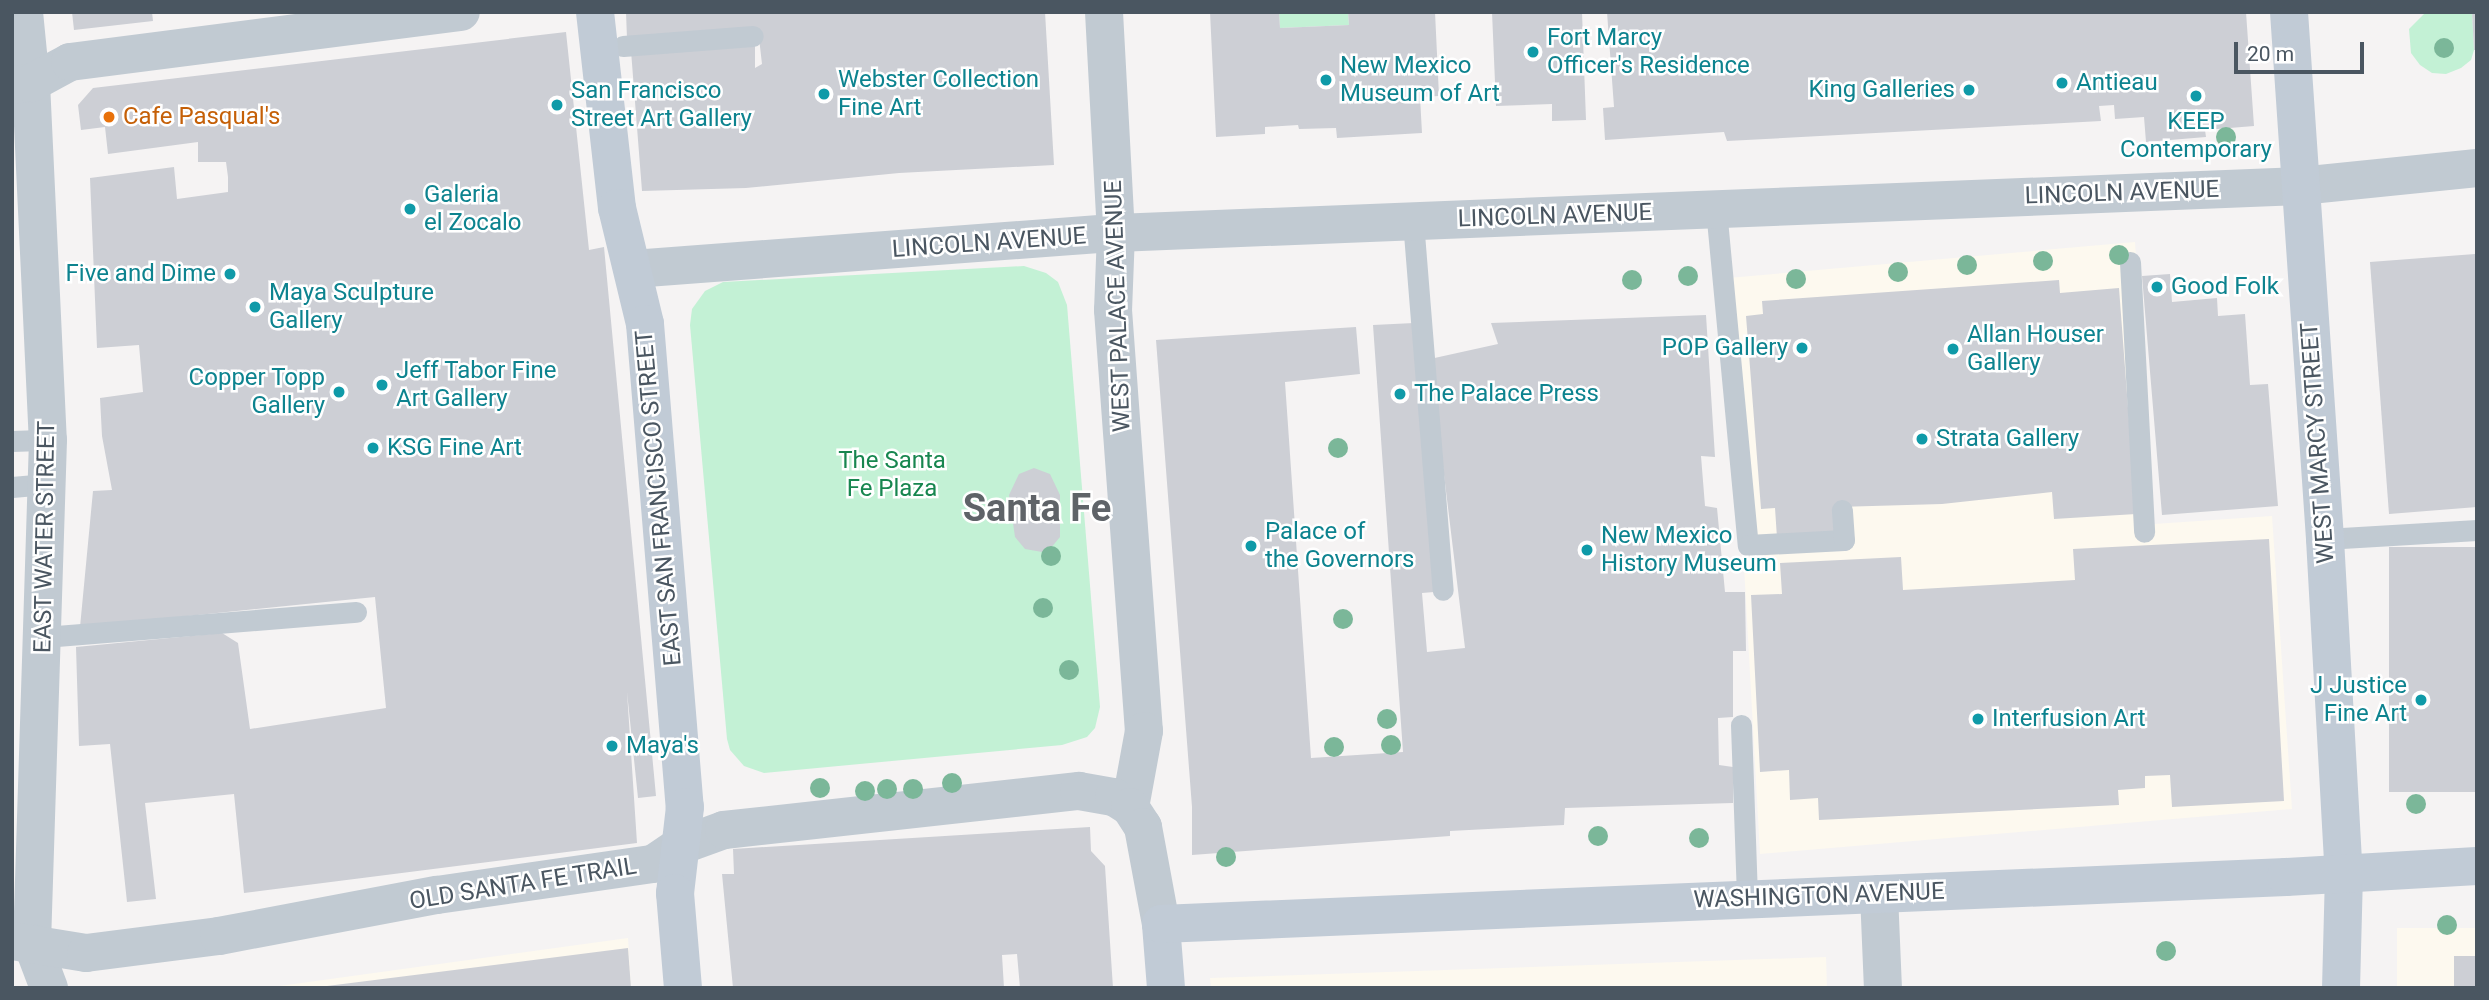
<!DOCTYPE html>
<style>
body{margin:0}
#map{position:relative;width:2489px;height:1000px;overflow:hidden;background:#f5f3f3;font-family:Roboto,sans-serif}
div>[style]{position:absolute}
.commercial>*{inset:0;background:#fdf9ef;transform-origin:0 0}
.green>*{inset:0;background:#c3f1d5}
.building>*{inset:0;background:#cdcfd5;transform-origin:0 0}
.lane>*{height:21px;margin:-10.5px;padding:0 10.5px;transform-origin:10.5px;border-radius:10.5px;background:#c1cad2}
.street>*{height:38px;margin:-19px;padding:0 19px;transform-origin:19px;border-radius:19px;background:#c1cad2}
.secondary>*{height:38px;margin:-19px;padding:0 19px;transform-origin:19px;border-radius:19px;background:#c1cbd6}
.trees>*{width:20px;height:20px;margin:-10px;border-radius:50%;background:#7bb799}
.dots>*{width:19px;height:19px;translate:-50% -50%;box-sizing:border-box;border:4px solid #fff;border-radius:50%}
span{translate:-50% -50%;white-space:nowrap;text-align:center;line-height:1.15;-webkit-text-stroke:5px #fff;paint-order:stroke}
.culture-label{font-size:24px;color:#0d838f}
.left{translate:0 -50%;text-align:left}
.right{translate:-100% -50%;text-align:right}
.food-label{font-size:24px;color:#c56008}
.street-label{font-size:24px;color:#4a5661}
.park-label{font-size:24px;color:#17864f}
.town-label{font-size:38px;color:#5f6368;font-weight:700}
.frame{position:absolute;inset:0;border:14px solid #4a5661;pointer-events:none}
.scale{position:absolute;left:2234px;top:42px;width:130px;height:32px;box-sizing:border-box;border:4px solid #4a5661;border-top:0;padding-left:9px;font-size:21px;line-height:24px;white-space:nowrap;color:#4a5661;-webkit-text-stroke:5px #fff;paint-order:stroke}
</style>
<div id="map">
<div class="commercial">
<i style="clip-path:polygon(2135px 242px,2154px 524px,2272px 516px,2292px 809px,1760px 854px,1728px 278px)"></i>
<i style="left:2477px;top:928px;width:60px;height:80px;rotate:90deg"></i>
<i style="clip-path:polygon(628px 938px,631px 988px,265px 988px)"></i>
<i style="clip-path:polygon(1826px 957px,1827px 988px,1211px 988px,1210px 978px)"></i>
</div>
<div class="green">
<i style="clip-path:polygon(1279px 12px,1348px 12px,1349px 25px,1280px 28px)"></i>
<i style="clip-path:polygon(2426px 12px,2472px 12px,2474px 50px,2471px 60px,2461px 68px,2446px 74px,2432px 73px,2420px 65px,2411px 53px,2409px 29px)"></i>
<i style="clip-path:polygon(1024px 266px,1046px 273px,1058px 282px,1067px 305px,1100px 707px,1095px 728px,1087px 737px,1062px 745px,764px 773px,744px 766px,730px 750px,727px 739px,690px 325px,692px 309px,705px 291px,723px 282px)"></i>
</div>
<div class="building">
<i style="clip-path:polygon(72px 12px,152px 12px,153px 21px,74px 30px)"></i>
<i style="clip-path:polygon(626px 12px,1045px 12px,1054px 165px,899px 173px,746px 188px,642px 191px,631px 51px,755px 43px,755px 68px,762px 64px,759px 38px,627px 39px)"></i>
<i style="clip-path:polygon(1210px 12px,1279px 12px,1280px 28px,1349px 25px,1348px 12px,1435px 12px,1439px 96px,1420px 97px,1422px 133px,1337px 138px,1336px 128px,1299px 129px,1298px 125px,1265px 127px,1265px 134px,1216px 137px)"></i>
<i style="clip-path:polygon(1492px 12px,1582px 12px,1586px 120px,1552px 121px,1552px 104px,1496px 106px)"></i>
<i style="clip-path:polygon(1607px 12px,2246px 12px,2254px 126px,2205px 130px,2206px 137px,2146px 142px,2144px 117px,2115px 119px,2114px 105px,2099px 106px,2101px 121px,1727px 141px,1724px 132px,1605px 140px,1603px 108px,1614px 107px)"></i>
<i style="clip-path:polygon(2472px 12px,2477px 12px,2477px 50px,2474px 50px)"></i>
<i style="clip-path:polygon(566px 32px,589px 250px,604px 247px,656px 796px,638px 798px,627px 692px,637px 843px,244px 893px,234px 794px,145px 803px,156px 899px,127px 902px,110px 744px,79px 746px,76px 647px,222px 633px,238px 643px,250px 729px,386px 708px,375px 597px,80px 627px,93px 491px,112px 490px,102px 436px,100px 398px,143px 392px,139px 345px,97px 348px,90px 178px,174px 167px,177px 199px,228px 192px,228px 177px,226px 162px,198px 162px,198px 142px,108px 154px,105px 127px,81px 130px,78px 105px,93px 88px)"></i>
<i style="clip-path:polygon(2475px 254px,2477px 507px,2389px 514px,2370px 262px)"></i>
<i style="clip-path:polygon(2170px 274px,2172px 302px,2217px 298px,2218px 316px,2245px 314px,2250px 385px,2268px 384px,2278px 506px,2162px 515px,2142px 276px)"></i>
<i style="clip-path:polygon(2059px 280px,2060px 293px,2119px 288px,2136px 514px,2054px 519px,2052px 492px,1942px 504px,1837px 507px,1839px 533px,1777px 538px,1775px 508px,1761px 509px,1746px 316px,1763px 314px,1762px 301px)"></i>
<i style="clip-path:polygon(1706px 315px,1715px 457px,1701px 456px,1705px 506px,1717px 508px,1725px 592px,1745px 592px,1746px 651px,1733px 651px,1733px 717px,1718px 718px,1719px 765px,1733px 767px,1733px 803px,1565px 808px,1564px 825px,1450px 831px,1450px 836px,1192px 855px,1192px 807px,1156px 340px,1356px 327px,1360px 374px,1285px 382px,1311px 758px,1403px 752px,1373px 325px,1414px 323px,1434px 592px,1422px 593px,1427px 652px,1465px 648px,1430px 359px,1498px 344px,1491px 323px)"></i>
<i style="clip-path:polygon(1034px 468px,1050px 474px,1060px 495px,1060px 537px,1050px 549px,1042px 552px,1025px 549px,1015px 537px,1009px 495px,1019px 474px)"></i>
<i style="clip-path:polygon(2269px 539px,2284px 801px,2172px 807px,2170px 775px,2145px 776px,2145px 788px,2118px 790px,2119px 805px,1819px 820px,1818px 798px,1790px 800px,1789px 770px,1760px 772px,1751px 595px,1782px 594px,1780px 563px,1901px 557px,1903px 590px,2075px 580px,2073px 549px)"></i>
<i style="left:2477px;top:547px;width:245px;height:88px;rotate:90deg"></i>
<i style="clip-path:polygon(1090px 827px,1091px 851px,1105px 866px,1113px 988px,1020px 988px,1017px 954px,1002px 955px,1004px 988px,733px 988px,722px 874px,734px 874px,733px 849px)"></i>
<i style="clip-path:polygon(628px 948px,631px 988px,327px 988px,327px 986px)"></i>
<i style="left:2477px;top:956px;width:32px;height:23px;rotate:90deg"></i>
</div>
<div class="lane">
<i style="left:623px;top:46px;width:130px;rotate:-4.4deg"></i>
<i style="left:1716px;top:209px;width:338px;rotate:84.6deg"></i>
<i style="left:1748px;top:545px;width:96px;rotate:-3deg"></i>
<i style="left:1844px;top:540px;width:30px;rotate:-94deg"></i>
<i style="left:1413px;top:221px;width:370px;rotate:85.4deg"></i>
<i style="left:2130px;top:262px;width:270px;rotate:87deg"></i>
<i style="left:12px;top:441px;width:36px;rotate:-2deg"></i>
<i style="left:12px;top:487px;width:37px;rotate:-5deg"></i>
<i style="left:2325px;top:539px;width:152px;rotate:-3.4deg"></i>
<i style="left:44px;top:637px;width:313px;rotate:-4.6deg"></i>
<i style="left:1741px;top:725px;width:174px;rotate:88deg"></i>
</div>
<div class="street">
<i style="left:24px;top:12px;width:71px;rotate:84.4deg"></i>
<i style="left:31px;top:83px;width:357px;rotate:87.3deg"></i>
<i style="left:48px;top:440px;width:503px;rotate:91.82deg"></i>
<i style="left:32px;top:943px;width:48px;rotate:69.3deg"></i>
<i style="left:1104px;top:12px;width:221px;rotate:86.9deg"></i>
<i style="left:1116px;top:233px;width:77px;rotate:92.2deg"></i>
<i style="left:1113px;top:310px;width:422px;rotate:85.8deg"></i>
<i style="left:1144px;top:731px;width:77px;rotate:100.4deg"></i>
<i style="left:12px;top:85px;width:19px;rotate:-6deg"></i>
<i style="left:31px;top:83px;width:44px;rotate:-28.3deg"></i>
<i style="left:70px;top:62px;width:394px;rotate:-7.3deg"></i>
<i style="left:633px;top:269px;width:484px;rotate:-4.3deg"></i>
<i style="left:1116px;top:233px;width:1185px;rotate:-2.27deg"></i>
<i style="left:2300px;top:186px;width:178px;rotate:-5.8deg"></i>
<i style="left:1879px;top:894px;width:94px;rotate:87.6deg"></i>
<i style="left:12px;top:941px;width:75px;rotate:9.2deg"></i>
<i style="left:86px;top:953px;width:134px;rotate:-7.3deg"></i>
<i style="left:219px;top:936px;width:222px;rotate:-10.7deg"></i>
<i style="left:437px;top:895px;width:218px;rotate:-8.2deg"></i>
<i style="left:653px;top:864px;width:32px;rotate:-34deg"></i>
<i style="left:680px;top:846px;width:47px;rotate:-20deg"></i>
<i style="left:724px;top:830px;width:357px;rotate:-6.3deg"></i>
<i style="left:1079px;top:791px;width:36px;rotate:10deg"></i>
<i style="left:1114px;top:797px;width:19px;rotate:32deg"></i>
<i style="left:1130px;top:807px;width:24px;rotate:57deg"></i>
<i style="left:1143px;top:827px;width:99px;rotate:79.5deg"></i>
</div>
<div class="secondary">
<i style="left:595px;top:12px;width:197px;rotate:83.6deg"></i>
<i style="left:617px;top:208px;width:119px;rotate:76.4deg"></i>
<i style="left:645px;top:324px;width:485px;rotate:85.3deg"></i>
<i style="left:685px;top:807px;width:87px;rotate:96.6deg"></i>
<i style="left:675px;top:893px;width:95px;rotate:85.2deg"></i>
<i style="left:2289px;top:12px;width:528px;rotate:86.09deg"></i>
<i style="left:2325px;top:539px;width:336px;rotate:86.8deg"></i>
<i style="left:2344px;top:874px;width:114px;rotate:91.5deg"></i>
<i style="left:1166px;top:988px;width:64px;rotate:-94.5deg"></i>
<i style="left:1161px;top:924px;width:1126px;rotate:-2.39deg"></i>
<i style="left:2286px;top:877px;width:191px;rotate:-3.3deg"></i>
</div>
<div class="trees">
<i style="left:2444px;top:48px"></i>
<i style="left:2226px;top:137px"></i>
<i style="left:2119px;top:255px"></i>
<i style="left:2043px;top:261px"></i>
<i style="left:1967px;top:265px"></i>
<i style="left:1898px;top:272px"></i>
<i style="left:1688px;top:276px"></i>
<i style="left:1796px;top:279px"></i>
<i style="left:1632px;top:280px"></i>
<i style="left:1338px;top:448px"></i>
<i style="left:1051px;top:556px"></i>
<i style="left:1043px;top:608px"></i>
<i style="left:1343px;top:619px"></i>
<i style="left:1069px;top:670px"></i>
<i style="left:1387px;top:719px"></i>
<i style="left:1391px;top:745px"></i>
<i style="left:1334px;top:747px"></i>
<i style="left:952px;top:783px"></i>
<i style="left:820px;top:788px"></i>
<i style="left:887px;top:789px"></i>
<i style="left:913px;top:789px"></i>
<i style="left:865px;top:791px"></i>
<i style="left:2416px;top:804px"></i>
<i style="left:1598px;top:836px"></i>
<i style="left:1699px;top:838px"></i>
<i style="left:1226px;top:857px"></i>
<i style="left:2447px;top:925px"></i>
<i style="left:2166px;top:951px"></i>
</div>
<div class="dots">
<i style="left:1533px;top:52px;background:#0f9aa8"></i>
<i style="left:1326px;top:80px;background:#0f9aa8"></i>
<i style="left:2062px;top:83px;background:#0f9aa8"></i>
<i style="left:1969px;top:90px;background:#0f9aa8"></i>
<i style="left:824px;top:94px;background:#0f9aa8"></i>
<i style="left:2196px;top:96px;background:#0f9aa8"></i>
<i style="left:557px;top:105px;background:#0f9aa8"></i>
<i style="left:109px;top:117px;background:#e8710a"></i>
<i style="left:410px;top:209px;background:#0f9aa8"></i>
<i style="left:230px;top:274px;background:#0f9aa8"></i>
<i style="left:2157px;top:287px;background:#0f9aa8"></i>
<i style="left:255px;top:307px;background:#0f9aa8"></i>
<i style="left:1802px;top:348px;background:#0f9aa8"></i>
<i style="left:1953px;top:349px;background:#0f9aa8"></i>
<i style="left:382px;top:385px;background:#0f9aa8"></i>
<i style="left:339px;top:392px;background:#0f9aa8"></i>
<i style="left:1400px;top:394px;background:#0f9aa8"></i>
<i style="left:1922px;top:439px;background:#0f9aa8"></i>
<i style="left:373px;top:448px;background:#0f9aa8"></i>
<i style="left:1251px;top:546px;background:#0f9aa8"></i>
<i style="left:1587px;top:550px;background:#0f9aa8"></i>
<i style="left:2421px;top:700px;background:#0f9aa8"></i>
<i style="left:1978px;top:719px;background:#0f9aa8"></i>
<i style="left:612px;top:746px;background:#0f9aa8"></i>
</div>
<div class="culture-label">
<span class="left" style="left:1547px;top:52px">Fort Marcy<br>Officer's Residence</span>
<span class="left" style="left:1340px;top:80px">New Mexico<br>Museum of Art</span>
<span class="left" style="left:838px;top:94px">Webster Collection<br>Fine Art</span>
<span class="left" style="left:2076px;top:83px">Antieau</span>
<span class="right" style="left:1955px;top:90px">King Galleries</span>
<span class="left" style="left:571px;top:105px">San Francisco<br>Street Art Gallery</span>
<span style="left:2196px;top:136px">KEEP<br>Contemporary</span>
<span class="left" style="left:424px;top:209px">Galeria<br>el Zocalo</span>
<span class="right" style="left:216px;top:274px">Five and Dime</span>
<span class="left" style="left:2171px;top:287px">Good Folk</span>
<span class="left" style="left:269px;top:307px">Maya Sculpture<br>Gallery</span>
<span class="left" style="left:1967px;top:349px">Allan Houser<br>Gallery</span>
<span class="right" style="left:1788px;top:348px">POP Gallery</span>
<span class="left" style="left:396px;top:385px">Jeff Tabor Fine<br>Art Gallery</span>
<span class="right" style="left:325px;top:392px">Copper Topp<br>Gallery</span>
<span class="left" style="left:1414px;top:394px">The Palace Press</span>
<span class="left" style="left:1936px;top:439px">Strata Gallery</span>
<span class="left" style="left:387px;top:448px">KSG Fine Art</span>
<span class="left" style="left:1265px;top:546px">Palace of<br>the Governors</span>
<span class="left" style="left:1601px;top:550px">New Mexico<br>History Museum</span>
<span class="right" style="left:2407px;top:700px">J Justice<br>Fine Art</span>
<span class="left" style="left:1992px;top:719px">Interfusion Art</span>
<span class="left" style="left:626px;top:746px">Maya's</span>
</div>
<div class="food-label">
<span class="left" style="left:123px;top:117px">Cafe Pasqual's</span>
</div>
<div class="street-label">
<span style="left:2122px;top:193px;rotate:-2deg">LINCOLN AVENUE</span>
<span style="left:1555px;top:216px;rotate:-2deg">LINCOLN AVENUE</span>
<span style="left:989px;top:243px;rotate:-4deg">LINCOLN AVENUE</span>
<span style="left:1118px;top:306px;rotate:-92deg">WEST PALACE AVENUE</span>
<span style="left:2318px;top:443px;rotate:-94deg">WEST MARCY STREET</span>
<span style="left:659px;top:498px;rotate:-95deg">EAST SAN FRANCISCO STREET</span>
<span style="left:45px;top:537px;rotate:-89deg">EAST WATER STREET</span>
<span style="left:523px;top:884px;rotate:-9deg">OLD SANTA FE TRAIL</span>
<span style="left:1819px;top:896px;rotate:-2deg">WASHINGTON AVENUE</span>
</div>
<div class="park-label">
<span style="left:892px;top:475px">The Santa<br>Fe Plaza</span>
</div>
<div class="town-label">
<span style="left:1037px;top:509px">Santa Fe</span>
</div>
<div class="frame"></div>
<div class="scale">20 m</div>
</div>
